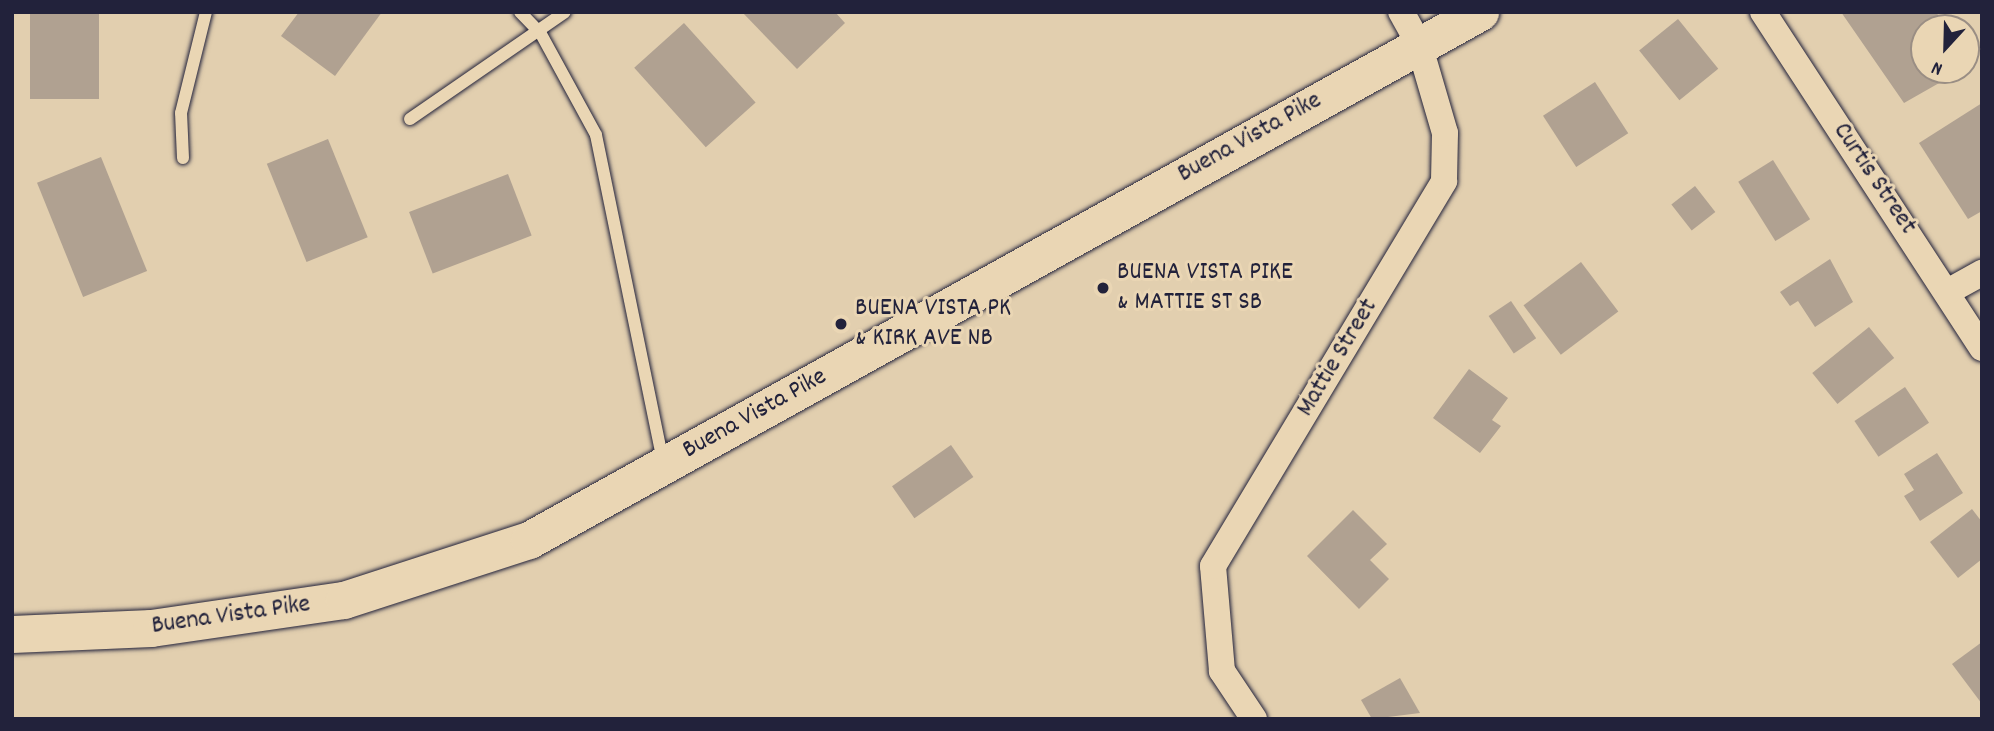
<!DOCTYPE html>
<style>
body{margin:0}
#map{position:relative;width:1994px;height:731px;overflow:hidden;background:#e2cfaf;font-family:Dekko,sans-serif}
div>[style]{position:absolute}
.building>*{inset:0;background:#b0a191;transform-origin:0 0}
.roads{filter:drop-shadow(0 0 2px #22223b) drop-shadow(0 0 2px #22223b)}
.lane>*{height:12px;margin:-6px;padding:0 6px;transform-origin:6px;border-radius:6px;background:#ead6b4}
.street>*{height:26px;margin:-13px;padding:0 13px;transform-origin:13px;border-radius:13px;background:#ead6b4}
.secondary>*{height:37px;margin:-18.5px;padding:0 18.5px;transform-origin:18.5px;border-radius:18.5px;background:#ead6b4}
.dots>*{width:19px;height:19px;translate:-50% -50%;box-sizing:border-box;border:4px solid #ead6b4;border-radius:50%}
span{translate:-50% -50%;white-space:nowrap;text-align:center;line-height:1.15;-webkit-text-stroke:6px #ead6b4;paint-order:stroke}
.street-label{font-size:26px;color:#22223b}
.poi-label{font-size:26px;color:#22223b}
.left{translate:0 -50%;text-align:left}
.frame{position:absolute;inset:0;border:14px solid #22223b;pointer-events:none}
.north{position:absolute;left:1910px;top:14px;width:70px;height:70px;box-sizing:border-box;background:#ead6b4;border:2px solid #9a8e84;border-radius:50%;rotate:202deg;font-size:19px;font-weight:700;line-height:28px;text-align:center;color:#22223b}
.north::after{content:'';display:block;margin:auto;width:24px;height:32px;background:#22223b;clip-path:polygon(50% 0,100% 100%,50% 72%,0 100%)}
</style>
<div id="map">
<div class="building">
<i style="left:30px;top:12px;width:69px;height:87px"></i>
<i style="clip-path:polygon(299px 12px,382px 12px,335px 76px,281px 36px)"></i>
<i style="clip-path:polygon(742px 12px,835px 12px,845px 23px,797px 69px)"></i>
<i style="clip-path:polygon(1841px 12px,1936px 12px,1947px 28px,1924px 28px,1924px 70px,1962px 70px,1904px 103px)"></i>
<i style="left:1678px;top:19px;width:64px;height:50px;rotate:51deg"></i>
<i style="left:684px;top:23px;width:107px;height:67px;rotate:48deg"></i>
<i style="left:1595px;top:82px;width:61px;height:62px;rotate:57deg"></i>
<i style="clip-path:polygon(1982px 103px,1982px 211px,1968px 219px,1919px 143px)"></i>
<i style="left:328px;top:139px;width:106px;height:66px;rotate:68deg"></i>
<i style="left:101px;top:157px;width:123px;height:69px;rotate:68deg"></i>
<i style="left:1773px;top:160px;width:70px;height:41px;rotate:58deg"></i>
<i style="left:508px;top:174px;width:66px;height:106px;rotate:69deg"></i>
<i style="left:1695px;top:186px;width:33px;height:30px;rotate:52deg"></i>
<i style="clip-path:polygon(1830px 259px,1853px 302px,1815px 327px,1798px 301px,1790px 306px,1780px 292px)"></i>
<i style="left:1581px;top:262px;width:62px;height:72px;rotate:53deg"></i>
<i style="left:1511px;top:301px;width:45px;height:27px;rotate:56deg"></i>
<i style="left:1869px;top:327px;width:40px;height:73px;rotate:51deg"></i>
<i style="clip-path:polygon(1469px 369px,1508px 398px,1492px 420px,1501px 426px,1480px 453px,1433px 418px)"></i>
<i style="left:1905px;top:387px;width:43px;height:61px;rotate:56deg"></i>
<i style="left:951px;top:445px;width:39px;height:72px;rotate:55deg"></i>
<i style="clip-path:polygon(1937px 453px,1963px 493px,1920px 521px,1904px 496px,1914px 490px,1904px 474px)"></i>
<i style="clip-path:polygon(1972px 509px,1982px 522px,1982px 559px,1958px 578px,1930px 542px)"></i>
<i style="clip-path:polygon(1353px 510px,1387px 544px,1370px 560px,1389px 579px,1359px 609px,1307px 556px)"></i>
<i style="clip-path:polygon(1982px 642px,1982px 704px,1952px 664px)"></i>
<i style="clip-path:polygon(1400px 678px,1420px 713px,1372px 719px,1361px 700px)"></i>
</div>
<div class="roads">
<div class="lane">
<i style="left:520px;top:12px;width:30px;rotate:46deg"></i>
<i style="left:541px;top:34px;width:115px;rotate:61.4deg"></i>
<i style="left:596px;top:135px;width:334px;rotate:78.4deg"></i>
<i style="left:410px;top:119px;width:188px;rotate:-34.6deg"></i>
<i style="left:183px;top:158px;width:45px;rotate:-92.5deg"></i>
<i style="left:181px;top:113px;width:104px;rotate:-76.1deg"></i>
</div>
<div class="street">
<i style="left:1763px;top:12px;width:401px;rotate:56.9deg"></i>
<i style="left:1949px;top:291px;width:38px;rotate:-29deg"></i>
<i style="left:1254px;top:719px;width:58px;rotate:-123.7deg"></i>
<i style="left:1222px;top:671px;width:105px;rotate:-94.9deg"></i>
<i style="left:1213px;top:566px;width:449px;rotate:-59deg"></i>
<i style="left:1444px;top:181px;width:48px;rotate:-88.8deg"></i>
<i style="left:1445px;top:133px;width:93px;rotate:-106.3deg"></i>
<i style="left:1419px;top:44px;width:37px;rotate:-119deg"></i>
</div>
<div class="secondary">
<i style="left:12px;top:634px;width:139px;rotate:-2.5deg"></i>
<i style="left:151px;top:628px;width:195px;rotate:-8.3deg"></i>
<i style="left:344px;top:600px;width:194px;rotate:-18deg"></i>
<i style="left:529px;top:540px;width:1088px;rotate:-29.04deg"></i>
</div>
</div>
<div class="dots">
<i style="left:1103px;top:288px;background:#22223b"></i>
<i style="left:841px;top:324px;background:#22223b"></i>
</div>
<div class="street-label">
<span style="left:1250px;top:138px;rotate:-29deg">Buena Vista Pike</span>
<span style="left:1874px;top:179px;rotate:56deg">Curtis Street</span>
<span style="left:1338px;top:358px;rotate:-59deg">Mattie Street</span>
<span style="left:755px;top:414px;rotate:-29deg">Buena Vista Pike</span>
<span style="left:231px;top:616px;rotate:-8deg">Buena Vista Pike</span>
</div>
<div class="poi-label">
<span class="left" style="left:1117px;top:288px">BUENA VISTA PIKE<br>&amp; MATTIE ST SB</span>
<span class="left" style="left:855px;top:324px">BUENA VISTA PK<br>&amp; KIRK AVE NB</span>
</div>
<div class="frame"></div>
<div class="north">N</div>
</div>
